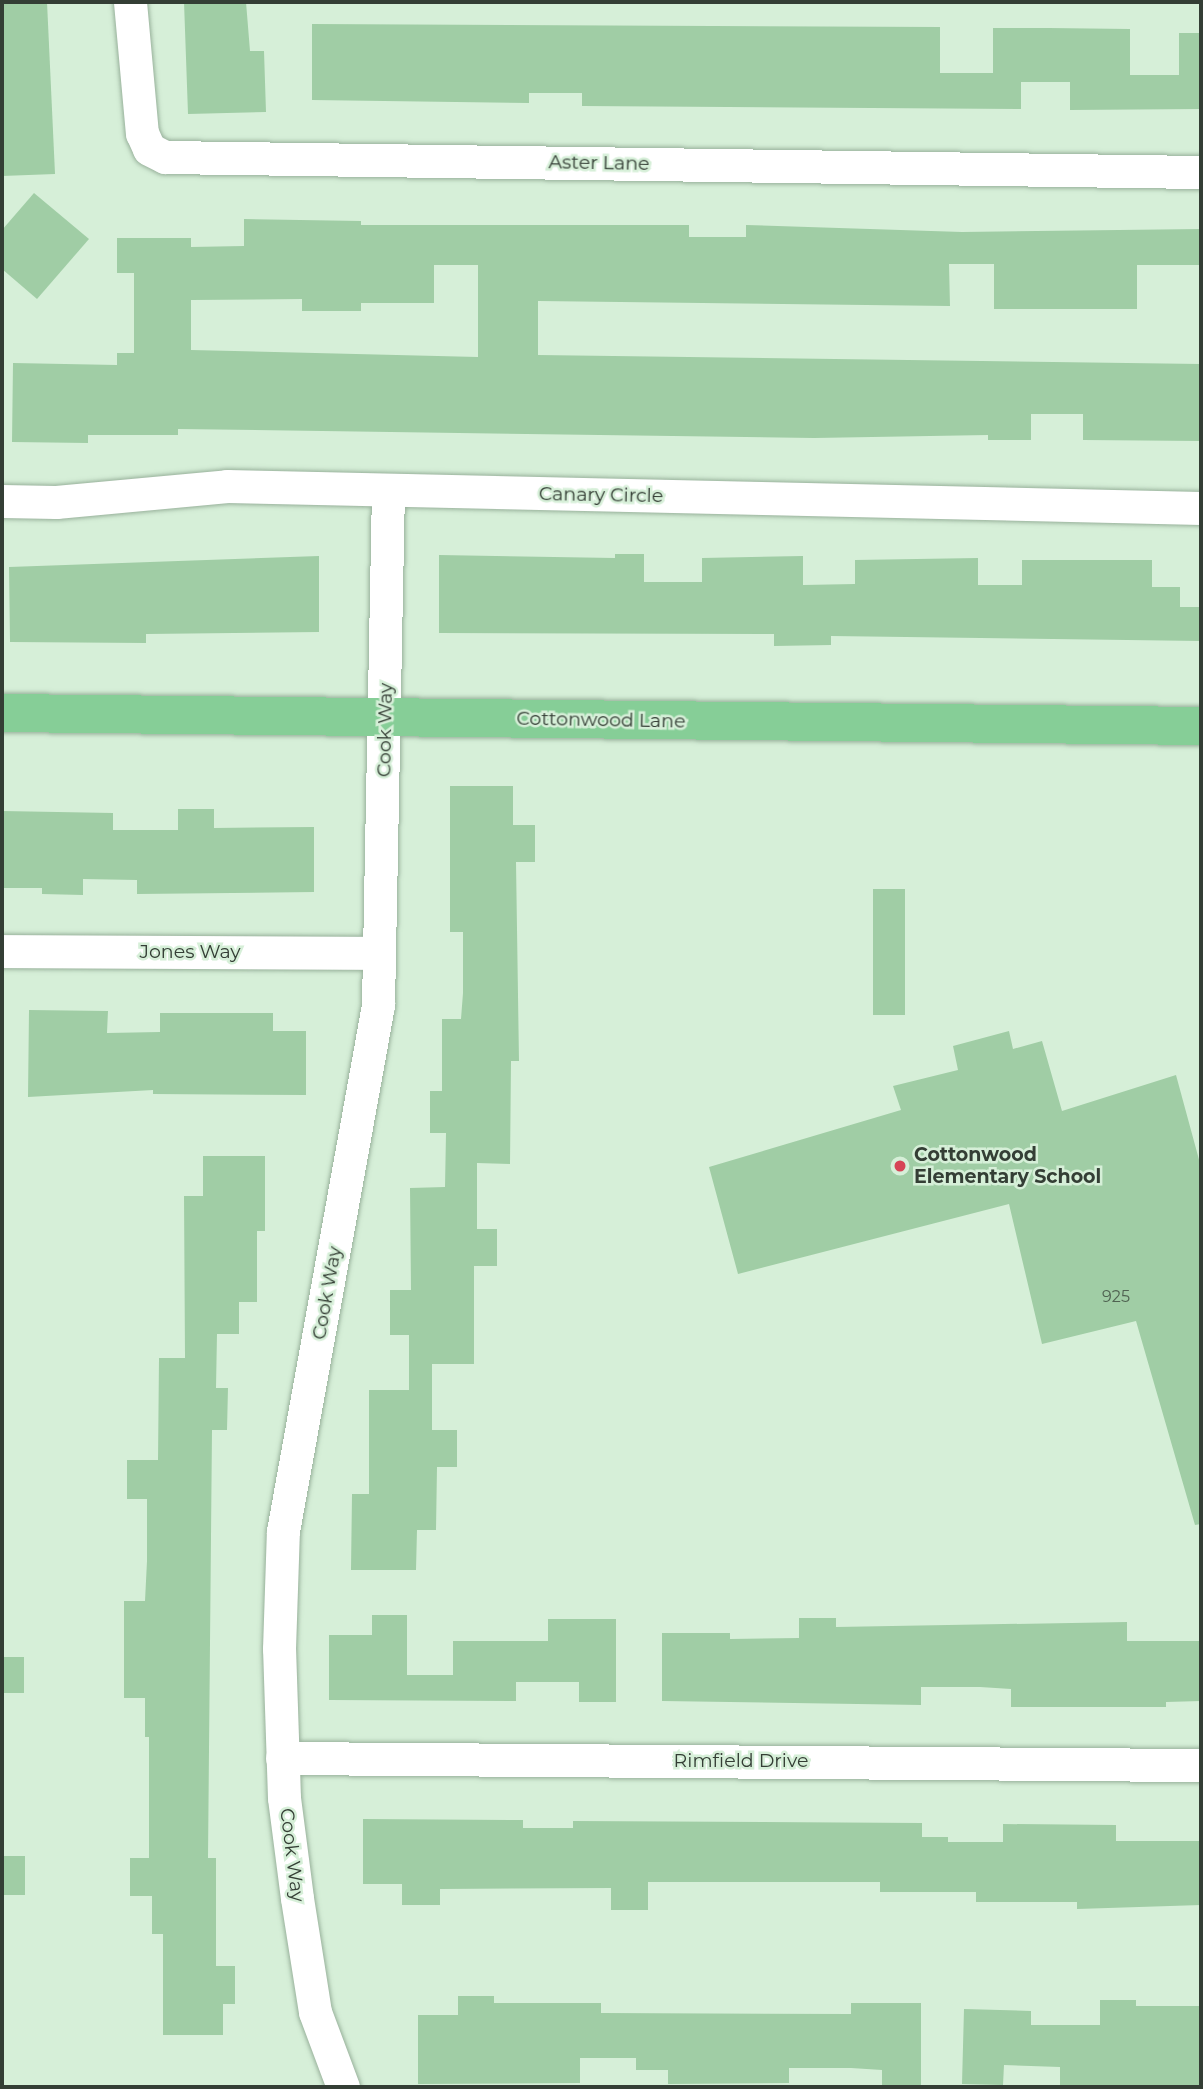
<!DOCTYPE html>
<style>
body{margin:0}
#map{position:relative;width:1203px;height:2089px;overflow:hidden;background:#d6efd8;font-family:Montserrat,sans-serif}
div>[style]{position:absolute}
.building>*{inset:0;background:#a0cda5;transform-origin:0 0}
.roads{filter:drop-shadow(0 0 2px #98b19b) drop-shadow(0 0 2px #98b19b)}
.minor>*{height:33px;margin:-16.5px;padding:0 16.5px;transform-origin:16.5px;border-radius:16.5px;background:#fff}
.major>*{height:38px;margin:-19px;padding:0 19px;transform-origin:19px;border-radius:19px;background:#86ce97}
.dots>*{width:19px;height:19px;translate:-50% -50%;box-sizing:border-box;border:4px solid #d6efd8;border-radius:50%}
span{translate:-50% -50%;white-space:nowrap;text-align:center;line-height:1.15;-webkit-text-stroke:5px #d6efd8;paint-order:stroke}
.number-label{font-size:16px;color:#4f6251}
.number-label span{-webkit-text-stroke-width:0}
.street-label{font-size:19px;color:#343e35}
.poi-label{font-size:19px;color:#343e35;font-weight:700}
.left{translate:0 -50%;text-align:left}
.frame{position:absolute;inset:0;border:4px solid #343e35;pointer-events:none}
</style>
<div id="map">
<div class="building">
<i style="clip-path:polygon(2px 2px,47px 2px,55px 174px,2px 176px)"></i>
<i style="clip-path:polygon(184px 2px,246px 2px,250px 51px,264px 51px,266px 112px,188px 114px)"></i>
<i style="clip-path:polygon(312px 24px,940px 27px,940px 73px,993px 73px,993px 28px,1049px 28px,1130px 29px,1130px 75px,1179px 75px,1179px 33px,1201px 33px,1201px 109px,1070px 110px,1070px 82px,1021px 82px,1021px 109px,582px 106px,582px 93px,529px 93px,529px 103px,312px 100px)"></i>
<i style="clip-path:polygon(34px 193px,89px 239px,37px 299px,2px 269px,2px 230px)"></i>
<i style="clip-path:polygon(evenodd,244px 219px,361px 221px,361px 225px,689px 225px,689px 237px,746px 237px,746px 225px,962px 232px,1201px 229px,1201px 265px,1137px 265px,1137px 309px,994px 309px,994px 264px,949px 264px,950px 306px,538px 301px,538px 355px,1201px 364px,1201px 441px,1083px 440px,1083px 414px,1031px 414px,1031px 440px,988px 440px,988px 435px,814px 438px,178px 429px,178px 435px,88px 435px,88px 443px,12px 442px,13px 363px,117px 365px,117px 353px,134px 353px,134px 273px,117px 273px,117px 238px,191px 238px,191px 247px,244px 246px,244px 219px,434px 265px,478px 265px,478px 357px,191px 350px,191px 300px,302px 299px,302px 311px,361px 311px,361px 303px,434px 303px,434px 265px)"></i>
<i style="clip-path:polygon(615px 554px,644px 554px,644px 582px,702px 582px,702px 558px,803px 556px,803px 585px,855px 584px,855px 560px,978px 558px,978px 585px,1022px 585px,1022px 560px,1152px 560px,1152px 587px,1180px 587px,1180px 607px,1201px 607px,1201px 641px,831px 636px,831px 645px,774px 646px,774px 634px,439px 633px,439px 555px,615px 558px)"></i>
<i style="clip-path:polygon(319px 556px,319px 632px,146px 634px,146px 643px,10px 642px,9px 567px)"></i>
<i style="clip-path:polygon(450px 786px,513px 786px,513px 825px,535px 825px,535px 862px,516px 862px,519px 1061px,511px 1061px,510px 1164px,477px 1163px,477px 1229px,497px 1229px,497px 1266px,474px 1266px,474px 1364px,432px 1364px,432px 1430px,457px 1430px,457px 1467px,437px 1467px,436px 1530px,417px 1530px,416px 1570px,351px 1570px,352px 1494px,369px 1494px,369px 1390px,409px 1390px,409px 1335px,390px 1335px,390px 1290px,411px 1290px,410px 1188px,445px 1187px,446px 1133px,430px 1133px,430px 1091px,442px 1091px,442px 1019px,461px 1019px,463px 993px,463px 932px,450px 932px)"></i>
<i style="clip-path:polygon(178px 809px,214px 809px,214px 828px,314px 827px,314px 892px,137px 894px,137px 880px,83px 879px,83px 895px,42px 894px,42px 888px,2px 888px,2px 811px,113px 813px,113px 830px,178px 830px)"></i>
<i style="left:873px;top:889px;width:32px;height:126px"></i>
<i style="clip-path:polygon(29px 1010px,108px 1011px,107px 1033px,160px 1032px,160px 1013px,273px 1013px,273px 1031px,306px 1031px,306px 1095px,153px 1094px,153px 1090px,28px 1097px)"></i>
<i style="clip-path:polygon(1009px 1031px,1013px 1049px,1042px 1041px,1062px 1111px,1176px 1075px,1201px 1167px,1201px 1524px,1195px 1525px,1136px 1321px,1042px 1344px,1009px 1204px,738px 1274px,709px 1167px,901px 1110px,893px 1086px,958px 1070px,953px 1046px)"></i>
<i style="clip-path:polygon(203px 1156px,265px 1156px,265px 1231px,257px 1231px,257px 1302px,239px 1302px,239px 1334px,217px 1334px,216px 1388px,228px 1388px,227px 1430px,212px 1430px,208px 1858px,216px 1858px,216px 1966px,235px 1966px,235px 2004px,223px 2004px,223px 2035px,163px 2035px,163px 1934px,152px 1934px,152px 1896px,130px 1896px,130px 1858px,149px 1858px,149px 1737px,145px 1737px,145px 1698px,124px 1698px,124px 1601px,145px 1601px,147px 1561px,147px 1499px,127px 1499px,127px 1460px,158px 1460px,159px 1358px,185px 1358px,184px 1196px,203px 1196px)"></i>
<i style="clip-path:polygon(372px 1615px,407px 1615px,407px 1675px,453px 1675px,453px 1641px,548px 1641px,548px 1619px,616px 1619px,616px 1702px,579px 1702px,579px 1682px,516px 1682px,516px 1701px,329px 1700px,329px 1635px,372px 1635px)"></i>
<i style="clip-path:polygon(799px 1618px,836px 1618px,836px 1627px,1127px 1622px,1127px 1641px,1201px 1641px,1201px 1701px,1166px 1702px,1166px 1707px,1011px 1707px,1011px 1689px,980px 1687px,921px 1687px,921px 1705px,662px 1701px,662px 1633px,730px 1633px,730px 1639px,799px 1638px)"></i>
<i style="left:2px;top:1657px;width:22px;height:36px"></i>
<i style="clip-path:polygon(363px 1819px,523px 1820px,523px 1828px,573px 1828px,573px 1821px,922px 1823px,922px 1837px,948px 1837px,948px 1842px,1003px 1842px,1003px 1824px,1116px 1825px,1116px 1841px,1201px 1841px,1201px 1905px,1077px 1909px,1077px 1902px,976px 1902px,976px 1892px,880px 1892px,880px 1882px,648px 1882px,648px 1910px,611px 1910px,611px 1888px,440px 1889px,440px 1905px,402px 1905px,402px 1884px,363px 1884px)"></i>
<i style="left:2px;top:1856px;width:23px;height:39px"></i>
<i style="clip-path:polygon(458px 1996px,494px 1996px,494px 2003px,601px 2003px,601px 2013px,851px 2014px,851px 2003px,921px 2003px,921px 2086px,882px 2086px,882px 2070px,851px 2068px,789px 2068px,789px 2083px,668px 2084px,668px 2070px,636px 2070px,636px 2058px,580px 2058px,580px 2083px,418px 2084px,418px 2015px,458px 2015px)"></i>
<i style="clip-path:polygon(1100px 2000px,1136px 2000px,1136px 2006px,1201px 2006px,1201px 2087px,1060px 2087px,1060px 2067px,1004px 2065px,1003px 2085px,962px 2084px,964px 2009px,1031px 2011px,1031px 2025px,1100px 2025px)"></i>
</div>
<div class="roads">
<div class="minor">
<i style="left:130px;top:2px;width:132px;rotate:84.8deg"></i>
<i style="left:142px;top:133px;width:17px;rotate:66deg"></i>
<i style="left:149px;top:149px;width:18px;rotate:27deg"></i>
<i style="left:165px;top:157px;width:1036px;rotate:0.83deg"></i>
<i style="left:2px;top:501px;width:54px;rotate:1.1deg"></i>
<i style="left:56px;top:502px;width:172px;rotate:-5.3deg"></i>
<i style="left:227px;top:486px;width:974px;rotate:1.29deg"></i>
<i style="left:2px;top:951px;width:376px;rotate:0.3deg"></i>
<i style="left:282px;top:1758px;width:919px;rotate:0.44deg"></i>
<i style="left:343px;top:2087px;width:80px;rotate:-110.5deg"></i>
<i style="left:315px;top:2012px;width:115px;rotate:-99deg"></i>
<i style="left:297px;top:1898px;width:101px;rotate:-97.4deg"></i>
<i style="left:284px;top:1798px;width:149px;rotate:-91.9deg"></i>
<i style="left:279px;top:1649px;width:118px;rotate:-88.1deg"></i>
<i style="left:283px;top:1531px;width:535px;rotate:-79.76deg"></i>
<i style="left:378px;top:1005px;width:514px;rotate:-88.89deg"></i>
</div>
<div class="major">
<i style="left:2px;top:713px;width:1199px;rotate:0.62deg"></i>
</div>
</div>
<div class="dots">
<i style="left:900px;top:1166px;background:#d64556"></i>
</div>
<div class="number-label">
<span style="left:1116px;top:1297px">925</span>
</div>
<div class="street-label">
<span style="left:599px;top:163px;rotate:1deg">Aster Lane</span>
<span style="left:601px;top:495px;rotate:1deg">Canary Circle</span>
<span style="left:601px;top:720px;rotate:1deg">Cottonwood Lane</span>
<span style="left:385px;top:730px;rotate:-89deg">Cook Way</span>
<span style="left:190px;top:952px">Jones Way</span>
<span style="left:327px;top:1293px;rotate:-80deg">Cook Way</span>
<span style="left:741px;top:1761px">Rimfield Drive</span>
<span style="left:292px;top:1855px;rotate:83deg">Cook Way</span>
</div>
<div class="poi-label">
<span class="left" style="left:914px;top:1166px">Cottonwood<br>Elementary School</span>
</div>
<div class="frame"></div>
</div>
